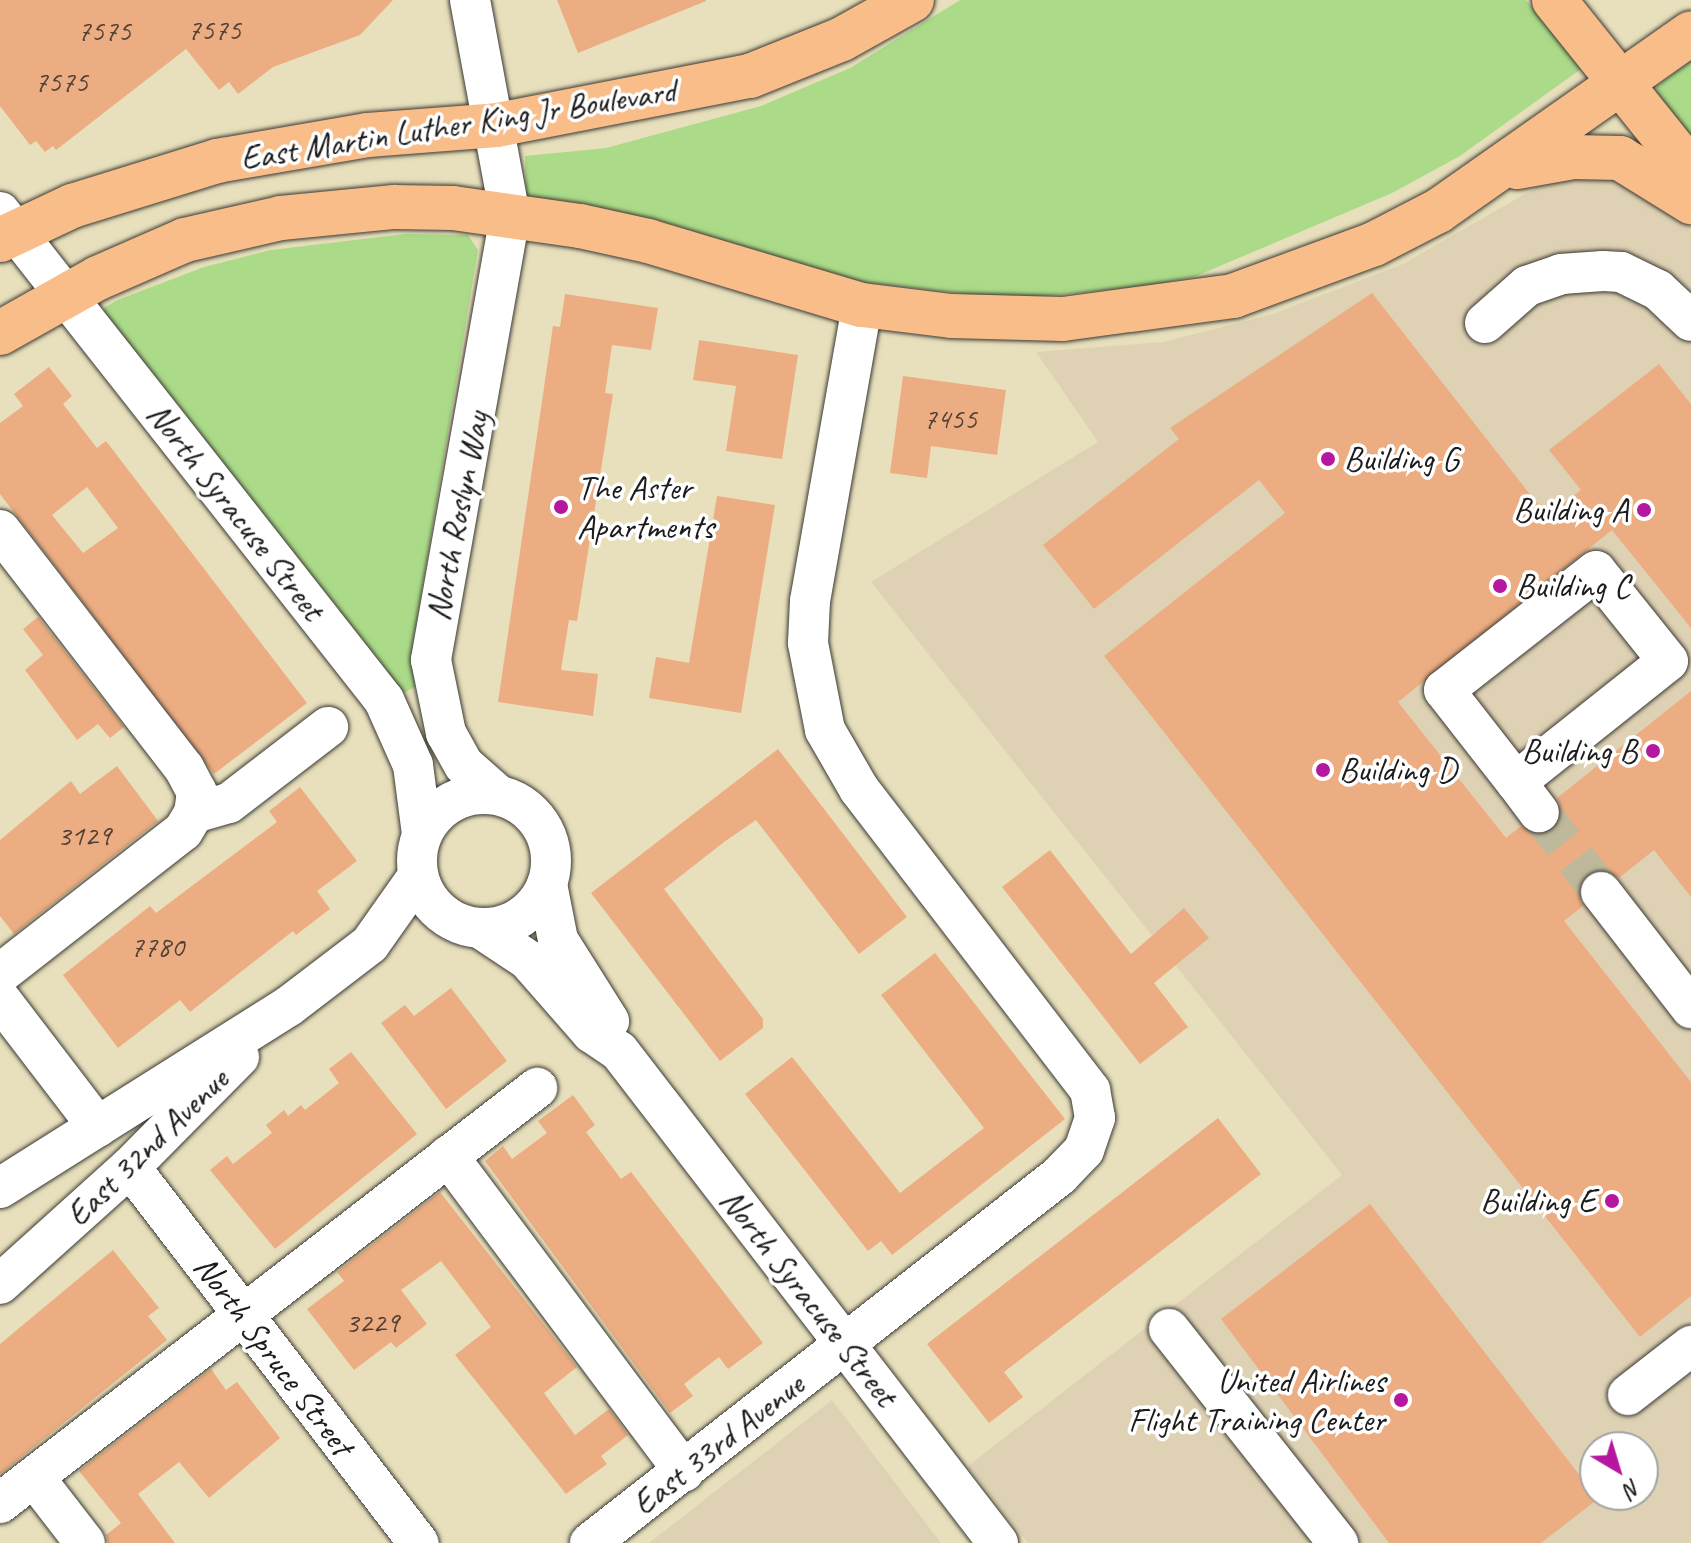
<!DOCTYPE html>
<style>
body{margin:0}
#map{position:relative;width:1691px;height:1543px;overflow:hidden;background:#e8e0bc;font-family:Caveat,sans-serif}
div>[style]{position:absolute}
.built>*{inset:0;background:#dfd2b4}
.green>*{inset:0;background:#abdb88}
.building>*{inset:0;background:#edad82}
.minor-tunnel>*{height:40px;margin-top:-20px;transform-origin:0;background:repeating-linear-gradient(90deg,#bfb99c 0 40px,transparent 0 60px)}
.roads{filter:drop-shadow(0 0 2px #3b3934) drop-shadow(0 0 2px #3b3934)}
.minor>*{height:40px;margin:-20px;padding:0 20px;transform-origin:20px;border-radius:20px;background:#fff}
.minor>.ring{margin:-20px;padding:0;box-sizing:content-box;background:none;border:40px solid #fff;border-radius:50%}
.major>*{height:44px;margin:-22px;padding:0 22px;transform-origin:22px;border-radius:22px;background:#f8bd89}
.dots>*{width:22px;height:22px;translate:-50% -50%;box-sizing:border-box;border:4px solid #fff;border-radius:50%}
span{translate:-50% -50%;white-space:nowrap;text-align:center;line-height:1.15;-webkit-text-stroke:7px #fff;paint-order:stroke}
.number-label{font-size:30px;color:#504036}
.number-label span{-webkit-text-stroke-width:0}
.street-label{font-size:34px;color:#1c1c1c}
.poi-label{font-size:34px;color:#1c1c1c}
.left{translate:0 -50%;text-align:left}
.right{translate:-100% -50%;text-align:right}
.north{position:absolute;left:1579px;top:1431px;width:80px;height:80px;box-sizing:border-box;background:#fff;border:2px solid #a4a4a4;border-radius:50%;rotate:142deg;font-size:22px;font-weight:700;line-height:32px;text-align:center;color:#1c1c1c}
.north::after{content:'';display:block;margin:auto;width:28px;height:36px;background:#b5179e;clip-path:polygon(50% 0,100% 100%,50% 72%,0 100%)}
</style>
<div id="map">
<div class="built">
<i style="clip-path:polygon(evenodd,1599px 169px,1672px 204px,1691px 229px,1691px 1543px,1028px 1543px,968px 1466px,1342px 1175px,871px 582px,1098px 442px,1036px 352px,1163px 342px,1273px 314px,1403px 264px,1549px 180px,1599px 169px,1595px 1447px,1643px 1447px,1643px 1495px,1595px 1495px,1595px 1447px)"></i>
<i style="clip-path:polygon(832px 1400px,941px 1543px,649px 1543px)"></i>
</div>
<div class="green">
<i style="clip-path:polygon(960px 0,1526px 0,1581px 69px,1460px 156px,1392px 193px,1194px 277px,1146px 286px,1035px 297px,975px 295px,845px 280px,526px 196px,525px 156px,606px 148px,761px 106px,850px 68px)"></i>
<i style="clip-path:polygon(1691px 60px,1691px 138px,1656px 94px,1657px 86px)"></i>
<i style="clip-path:polygon(405px 234px,468px 235px,478px 250px,414px 638px,419px 685px,399px 695px,103px 314px,105px 307px,120px 299px,204px 267px,271px 250px)"></i>
</div>
<div class="building">
<i style="clip-path:polygon(0 0,393px 0,360px 35px,273px 67px,238px 94px,229px 82px,219px 90px,186px 49px,56px 150px,53px 146px,45px 152px,36px 141px,30px 145px,0 106px)"></i>
<i style="clip-path:polygon(557px 0,706px 0,706px 1px,578px 53px)"></i>
<i style="clip-path:polygon(1372px 293px,1547px 516px,1581px 490px,1549px 450px,1659px 364px,1691px 404px,1691px 628px,1612px 530px,1398px 702px,1506px 838px,1521px 826px,1541px 835px,1554px 830px,1562px 810px,1557px 798px,1691px 691px,1691px 897px,1654px 850px,1619px 878px,1599px 869px,1586px 874px,1578px 894px,1583px 906px,1564px 921px,1691px 1082px,1691px 1296px,1640px 1337px,1104px 656px,1285px 513px,1259px 480px,1094px 609px,1043px 545px,1179px 439px,1170px 428px)"></i>
<i style="clip-path:polygon(565px 294px,658px 308px,651px 350px,612px 345px,605px 393px,613px 394px,577px 621px,569px 620px,561px 670px,598px 674px,593px 716px,498px 702px,553px 326px,560px 327px)"></i>
<i style="clip-path:polygon(699px 340px,798px 355px,782px 459px,726px 451px,736px 386px,693px 380px)"></i>
<i style="clip-path:polygon(evenodd,49px 367px,72px 396px,63px 404px,97px 448px,106px 441px,307px 703px,214px 774px,0 494px,0 423px,23px 406px,14px 394px,49px 367px,87px 487px,118px 528px,83px 553px,52px 515px,87px 487px)"></i>
<i style="clip-path:polygon(903px 376px,1006px 390px,997px 455px,931px 446px,927px 478px,890px 473px)"></i>
<i style="clip-path:polygon(717px 496px,775px 505px,741px 713px,649px 698px,656px 657px,689px 663px)"></i>
<i style="clip-path:polygon(38px 617px,124px 727px,110px 738px,98px 724px,77px 740px,25px 670px,43px 655px,23px 629px)"></i>
<i style="clip-path:polygon(778px 749px,907px 917px,859px 954px,756px 820px,724px 842px,664px 889px,763px 1019px,763px 1028px,720px 1061px,591px 893px)"></i>
<i style="clip-path:polygon(117px 766px,158px 821px,14px 934px,0 916px,0 840px,71px 781px,80px 794px)"></i>
<i style="clip-path:polygon(300px 787px,357px 861px,317px 891px,330px 909px,296px 935px,293px 931px,190px 1012px,180px 1000px,118px 1048px,63px 975px,150px 906px,156px 913px,277px 822px,269px 811px)"></i>
<i style="clip-path:polygon(1050px 850px,1131px 954px,1184px 908px,1209px 938px,1154px 983px,1188px 1027px,1140px 1064px,1002px 887px)"></i>
<i style="clip-path:polygon(935px 953px,1065px 1119px,892px 1255px,881px 1241px,868px 1251px,745px 1094px,792px 1057px,900px 1193px,984px 1128px,881px 995px)"></i>
<i style="clip-path:polygon(451px 988px,507px 1061px,446px 1109px,381px 1023px,405px 1005px,414px 1016px)"></i>
<i style="clip-path:polygon(351px 1052px,417px 1134px,275px 1249px,210px 1170px,227px 1156px,233px 1164px,272px 1133px,266px 1125px,284px 1110px,288px 1116px,301px 1105px,305px 1110px,339px 1083px,329px 1069px)"></i>
<i style="clip-path:polygon(573px 1095px,595px 1125px,586px 1132px,621px 1179px,631px 1172px,763px 1343px,728px 1369px,719px 1357px,684px 1384px,693px 1396px,670px 1413px,485px 1161px,503px 1146px,512px 1159px,547px 1133px,538px 1121px)"></i>
<i style="clip-path:polygon(1218px 1118px,1261px 1174px,1004px 1372px,1023px 1397px,989px 1423px,927px 1344px)"></i>
<i style="clip-path:polygon(440px 1192px,577px 1367px,544px 1393px,575px 1435px,609px 1409px,628px 1435px,601px 1456px,607px 1464px,566px 1494px,455px 1355px,491px 1327px,441px 1261px,401px 1290px,427px 1324px,396px 1348px,391px 1342px,354px 1370px,307px 1309px,344px 1281px,337px 1272px)"></i>
<i style="clip-path:polygon(1370px 1204px,1598px 1499px,1541px 1543px,1389px 1543px,1221px 1319px)"></i>
<i style="clip-path:polygon(113px 1250px,159px 1308px,148px 1316px,167px 1340px,0 1474px,0 1344px)"></i>
<i style="clip-path:polygon(211px 1369px,226px 1390px,237px 1382px,280px 1438px,209px 1498px,179px 1462px,138px 1494px,175px 1543px,108px 1543px,106px 1535px,121px 1523px,79px 1471px)"></i>
</div>
<div class="minor-tunnel">
<i style="left:1539px;top:812px;width:101px;rotate:52.2deg"></i>
</div>
<div class="roads">
<div class="minor">
<i style="left:470px;top:0;width:220px;rotate:79.5deg"></i>
<i style="left:510px;top:216px;width:451px;rotate:100.1deg"></i>
<i style="left:431px;top:660px;width:75px;rotate:78.4deg"></i>
<i style="left:446px;top:733px;width:37px;rotate:61deg"></i>
<i style="left:464px;top:765px;width:45px;rotate:41.4deg"></i>
<i style="left:0;top:212px;width:621px;rotate:51.8deg"></i>
<i style="left:384px;top:700px;width:71px;rotate:66deg"></i>
<i style="left:413px;top:765px;width:70px;rotate:82.6deg"></i>
<i style="left:1485px;top:323px;width:56px;rotate:-41.4deg"></i>
<i style="left:1527px;top:286px;width:36px;rotate:-19deg"></i>
<i style="left:1561px;top:274px;width:42px;rotate:-4.1deg"></i>
<i style="left:1603px;top:271px;width:18px;rotate:3deg"></i>
<i style="left:1621px;top:272px;width:41px;rotate:25.9deg"></i>
<i style="left:1658px;top:290px;width:45px;rotate:43.2deg"></i>
<i style="left:0;top:530px;width:301px;rotate:52.3deg"></i>
<i style="left:184px;top:768px;width:27px;rotate:62deg"></i>
<i style="left:197px;top:792px;width:21px;rotate:98deg"></i>
<i style="left:194px;top:813px;width:21px;rotate:121deg"></i>
<i style="left:183px;top:831px;width:232px;rotate:142deg"></i>
<i style="left:1516px;top:782px;width:194px;rotate:-38.5deg"></i>
<i style="left:1668px;top:661px;width:115px;rotate:-128.7deg"></i>
<i style="left:1596px;top:571px;width:193px;rotate:141.9deg"></i>
<i style="left:1444px;top:690px;width:117px;rotate:52deg"></i>
<i style="left:1516px;top:782px;width:38px;rotate:53deg"></i>
<i class="ring" style="left:417px;top:794px;width:94px;height:94px"></i>
<i style="left:194px;top:813px;width:36px;rotate:-16deg"></i>
<i style="left:229px;top:803px;width:125px;rotate:-37.5deg"></i>
<i style="left:547px;top:884px;width:57px;rotate:78.9deg"></i>
<i style="left:558px;top:940px;width:96px;rotate:57.8deg"></i>
<i style="left:1601px;top:892px;width:147px;rotate:52.2deg"></i>
<i style="left:480px;top:928px;width:58px;rotate:33.7deg"></i>
<i style="left:528px;top:960px;width:97px;rotate:48.8deg"></i>
<i style="left:592px;top:1033px;width:32px;rotate:34deg"></i>
<i style="left:619px;top:1051px;width:621px;rotate:52.39deg"></i>
<i style="left:0;top:999px;width:161px;rotate:52.6deg"></i>
<i style="left:448px;top:1156px;width:394px;rotate:53.2deg"></i>
<i style="left:130px;top:1167px;width:474px;rotate:52.5deg"></i>
<i style="left:0;top:1188px;width:342px;rotate:-32.2deg"></i>
<i style="left:289px;top:1006px;width:102px;rotate:-37.4deg"></i>
<i style="left:370px;top:944px;width:83px;rotate:-54.8deg"></i>
<i style="left:0;top:1284px;width:175px;rotate:-42deg"></i>
<i style="left:130px;top:1167px;width:155px;rotate:-45.3deg"></i>
<i style="left:1169px;top:1329px;width:273px;rotate:51.7deg"></i>
<i style="left:1628px;top:1395px;width:80px;rotate:-37.9deg"></i>
<i style="left:34px;top:1477px;width:83px;rotate:52.3deg"></i>
<i style="left:0;top:1503px;width:679px;rotate:-37.7deg"></i>
<i style="left:590px;top:1543px;width:596px;rotate:-38.04deg"></i>
<i style="left:1059px;top:1176px;width:36px;rotate:-46deg"></i>
<i style="left:1084px;top:1150px;width:34px;rotate:-71deg"></i>
<i style="left:1095px;top:1118px;width:28px;rotate:-100deg"></i>
<i style="left:1090px;top:1090px;width:379px;rotate:-127.5deg"></i>
<i style="left:859px;top:789px;width:68px;rotate:-120deg"></i>
<i style="left:825px;top:730px;width:89px;rotate:-101.1deg"></i>
<i style="left:808px;top:643px;width:42px;rotate:-87.3deg"></i>
<i style="left:810px;top:601px;width:301px;rotate:-80deg"></i>
</div>
<div class="major">
<i style="left:1554px;top:0;width:219px;rotate:51.3deg"></i>
<i style="left:1517px;top:167px;width:57px;rotate:-10.1deg"></i>
<i style="left:1573px;top:157px;width:47px;rotate:1.2deg"></i>
<i style="left:1620px;top:158px;width:84px;rotate:31.8deg"></i>
<i style="left:0;top:240px;width:80px;rotate:-25.3deg"></i>
<i style="left:72px;top:206px;width:152px;rotate:-17.2deg"></i>
<i style="left:217px;top:161px;width:153px;rotate:-9.8deg"></i>
<i style="left:368px;top:135px;width:129px;rotate:-4.4deg"></i>
<i style="left:497px;top:125px;width:258px;rotate:-11deg"></i>
<i style="left:750px;top:76px;width:99px;rotate:-21.9deg"></i>
<i style="left:842px;top:39px;width:80px;rotate:-29.1deg"></i>
<i style="left:0;top:333px;width:112px;rotate:-29.3deg"></i>
<i style="left:98px;top:278px;width:95px;rotate:-23.6deg"></i>
<i style="left:185px;top:240px;width:98px;rotate:-12.9deg"></i>
<i style="left:281px;top:218px;width:114px;rotate:-5.6deg"></i>
<i style="left:394px;top:207px;width:59px;rotate:1deg"></i>
<i style="left:453px;top:208px;width:128px;rotate:8.1deg"></i>
<i style="left:580px;top:226px;width:70px;rotate:12.4deg"></i>
<i style="left:648px;top:241px;width:223px;rotate:16.7deg"></i>
<i style="left:862px;top:305px;width:90px;rotate:7deg"></i>
<i style="left:951px;top:316px;width:112px;rotate:1.5deg"></i>
<i style="left:1063px;top:319px;width:172px;rotate:-7.7deg"></i>
<i style="left:1233px;top:296px;width:150px;rotate:-20.2deg"></i>
<i style="left:1374px;top:244px;width:72px;rotate:-27.3deg"></i>
<i style="left:1438px;top:211px;width:309px;rotate:-35.1deg"></i>
</div>
</div>
<div class="dots">
<i style="left:1328px;top:459px;background:#b5179e"></i>
<i style="left:561px;top:507px;background:#b5179e"></i>
<i style="left:1644px;top:510px;background:#b5179e"></i>
<i style="left:1500px;top:586px;background:#b5179e"></i>
<i style="left:1653px;top:751px;background:#b5179e"></i>
<i style="left:1323px;top:770px;background:#b5179e"></i>
<i style="left:1612px;top:1201px;background:#b5179e"></i>
<i style="left:1401px;top:1400px;background:#b5179e"></i>
</div>
<div class="number-label">
<span style="left:214px;top:29px">7575</span>
<span style="left:104px;top:30px">7575</span>
<span style="left:61px;top:81px">7575</span>
<span style="left:950px;top:418px">7455</span>
<span style="left:84px;top:835px">3129</span>
<span style="left:157px;top:946px">7780</span>
<span style="left:372px;top:1322px">3229</span>
</div>
<div class="street-label">
<span style="left:458px;top:124px;rotate:-9deg">East Martin Luther King Jr Boulevard</span>
<span style="left:236px;top:511px;rotate:52deg">North Syracuse Street</span>
<span style="left:457px;top:516px;rotate:-79deg">North Roslyn Way</span>
<span style="left:147px;top:1147px;rotate:-44deg">East 32nd Avenue</span>
<span style="left:809px;top:1297px;rotate:52deg">North Syracuse Street</span>
<span style="left:274px;top:1355px;rotate:53deg">North Spruce Street</span>
<span style="left:718px;top:1444px;rotate:-38deg">East 33rd Avenue</span>
</div>
<div class="poi-label">
<span class="left" style="left:1344px;top:459px">Building G</span>
<span class="left" style="left:577px;top:507px">The Aster<br>Apartments</span>
<span class="right" style="left:1628px;top:510px">Building A</span>
<span class="left" style="left:1516px;top:586px">Building C</span>
<span class="right" style="left:1637px;top:751px">Building B</span>
<span class="left" style="left:1339px;top:770px">Building D</span>
<span class="right" style="left:1596px;top:1201px">Building E</span>
<span class="right" style="left:1385px;top:1400px">United Airlines<br>Flight Training Center</span>
</div>
<div class="north">N</div>
</div>
